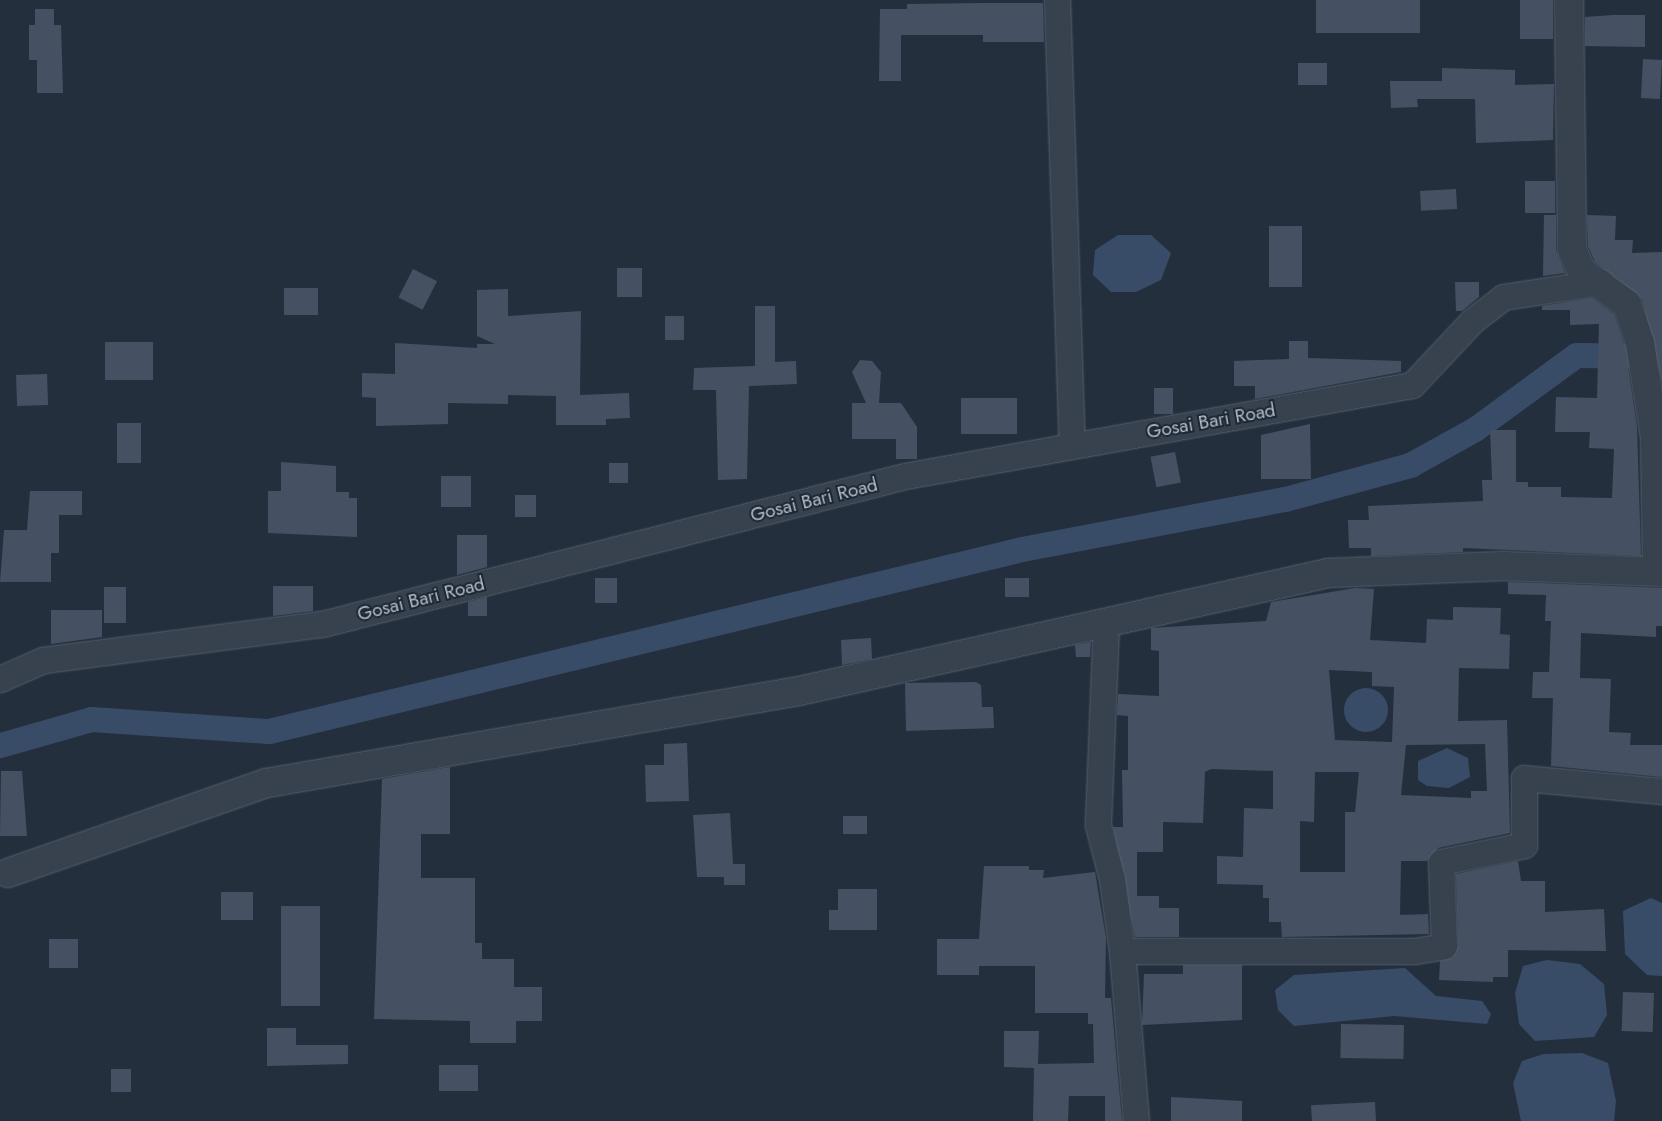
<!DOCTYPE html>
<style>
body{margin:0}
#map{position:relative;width:1662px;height:1121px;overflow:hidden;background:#242f3e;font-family:Jost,sans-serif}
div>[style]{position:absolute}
.water>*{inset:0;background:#394c67}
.round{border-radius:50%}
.canal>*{height:25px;margin:-12.5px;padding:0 12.5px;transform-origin:12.5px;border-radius:12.5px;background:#394c67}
.building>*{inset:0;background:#455162;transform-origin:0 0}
.roads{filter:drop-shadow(0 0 1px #565f6c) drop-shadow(0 0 1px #565f6c)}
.minor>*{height:25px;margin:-12.5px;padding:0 12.5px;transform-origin:12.5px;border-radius:12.5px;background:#38414e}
.tertiary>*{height:28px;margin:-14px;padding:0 14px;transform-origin:14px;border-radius:14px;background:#38414e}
span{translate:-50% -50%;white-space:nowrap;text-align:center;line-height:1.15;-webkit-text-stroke:4px #1d2633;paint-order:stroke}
.street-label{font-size:19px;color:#b4bcc9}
</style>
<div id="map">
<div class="water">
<i style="clip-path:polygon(1118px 235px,1151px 235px,1171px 253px,1161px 280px,1136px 292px,1111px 292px,1093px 275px,1095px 250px)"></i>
<i class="round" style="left:1344px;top:688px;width:44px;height:44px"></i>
<i style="clip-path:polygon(1447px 748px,1468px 758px,1470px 777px,1449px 788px,1427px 786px,1418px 780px,1418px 761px)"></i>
<i style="clip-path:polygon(1651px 898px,1662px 903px,1662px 976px,1647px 975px,1625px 954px,1623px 911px)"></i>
<i style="clip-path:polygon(1547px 960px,1580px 964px,1604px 984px,1607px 1015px,1594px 1037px,1535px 1041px,1519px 1024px,1515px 993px,1523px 966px)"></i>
<i style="clip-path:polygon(1405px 968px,1436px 996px,1482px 1001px,1491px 1014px,1487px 1024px,1394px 1016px,1294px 1026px,1278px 1010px,1275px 990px,1294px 975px)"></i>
<i style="clip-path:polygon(1582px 1053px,1608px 1063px,1616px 1101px,1614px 1121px,1521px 1121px,1513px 1083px,1522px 1061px,1544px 1054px)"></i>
</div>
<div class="canal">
<i style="left:0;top:745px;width:95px;rotate:-15.9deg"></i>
<i style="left:91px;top:719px;width:178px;rotate:3.9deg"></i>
<i style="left:269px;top:731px;width:775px;rotate:-13.59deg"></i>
<i style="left:1022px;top:549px;width:268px;rotate:-10.8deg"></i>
<i style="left:1285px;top:499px;width:130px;rotate:-15.2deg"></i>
<i style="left:1410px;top:465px;width:74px;rotate:-29deg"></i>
<i style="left:1475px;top:429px;width:125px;rotate:-36.2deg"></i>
<i style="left:1576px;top:355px;width:86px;rotate:0.7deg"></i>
</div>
<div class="building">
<i style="left:1316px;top:0;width:104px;height:33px"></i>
<i style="left:1520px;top:0;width:33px;height:39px"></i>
<i style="clip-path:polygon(983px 3px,1043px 3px,1044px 42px,983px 42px,983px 35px,901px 35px,901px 81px,879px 81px,880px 9px,907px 9px,907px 4px)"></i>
<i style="clip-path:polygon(35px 9px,54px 9px,54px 25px,61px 25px,63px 93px,37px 93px,37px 60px,29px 60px,29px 25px,35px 25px)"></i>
<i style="clip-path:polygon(1613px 15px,1645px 15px,1645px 47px,1585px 46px,1585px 17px)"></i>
<i style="left:1643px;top:59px;width:19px;height:39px;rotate:3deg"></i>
<i style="left:1298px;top:63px;width:29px;height:22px"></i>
<i style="clip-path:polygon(1442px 68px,1515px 70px,1515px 85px,1554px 84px,1553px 140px,1476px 143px,1475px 99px,1417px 99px,1418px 107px,1391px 108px,1390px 81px,1442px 81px)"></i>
<i style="left:1525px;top:181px;width:30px;height:32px"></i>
<i style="left:1456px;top:189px;width:20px;height:36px;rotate:87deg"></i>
<i style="clip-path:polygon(1544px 215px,1556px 215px,1556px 250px,1565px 273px,1543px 276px)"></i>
<i style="clip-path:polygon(1587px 215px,1616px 216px,1615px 240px,1633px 240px,1632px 253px,1662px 252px,1662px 382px,1642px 299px,1595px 262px,1588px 246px)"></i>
<i style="left:1269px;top:226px;width:33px;height:61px"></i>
<i style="left:617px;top:268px;width:25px;height:29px"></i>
<i style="left:413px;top:269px;width:27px;height:32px;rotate:27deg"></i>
<i style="clip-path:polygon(1455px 282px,1479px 282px,1479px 297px,1462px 311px,1456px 311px)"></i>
<i style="left:284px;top:288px;width:34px;height:27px"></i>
<i style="clip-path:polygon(508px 289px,508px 316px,581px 311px,580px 395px,629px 393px,630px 418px,606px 419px,606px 425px,556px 425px,556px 396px,508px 395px,508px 404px,448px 403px,448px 424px,376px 426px,376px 398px,362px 397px,362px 373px,395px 374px,395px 343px,477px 348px,477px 344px,495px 344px,477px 336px,477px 290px)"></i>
<i style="clip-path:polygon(1592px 298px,1614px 314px,1625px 347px,1637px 427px,1641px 556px,1463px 548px,1463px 552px,1371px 556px,1371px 548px,1349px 548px,1348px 520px,1369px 520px,1368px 506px,1483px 501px,1482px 480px,1492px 480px,1490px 430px,1516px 430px,1516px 482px,1528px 482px,1528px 487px,1561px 487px,1561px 497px,1612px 498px,1614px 449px,1589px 448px,1590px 432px,1555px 432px,1556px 397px,1597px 398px,1599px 324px,1570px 325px,1570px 310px,1542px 310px,1542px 306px)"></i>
<i style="clip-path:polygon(755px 306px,775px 306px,775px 362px,796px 361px,797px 384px,749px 386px,747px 479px,718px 480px,716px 390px,693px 390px,694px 368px,755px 366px)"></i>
<i style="left:665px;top:316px;width:19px;height:24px"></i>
<i style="clip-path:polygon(1289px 341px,1308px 341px,1308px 358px,1401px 361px,1401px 372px,1255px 399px,1255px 386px,1234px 386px,1234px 361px,1289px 359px)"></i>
<i style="left:105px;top:342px;width:48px;height:38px"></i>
<i style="clip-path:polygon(860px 360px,872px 361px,881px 372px,879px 403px,901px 403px,917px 427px,917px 459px,896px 459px,896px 439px,852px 439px,852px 403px,866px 403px,852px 372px)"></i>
<i style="left:47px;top:374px;width:31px;height:31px;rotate:88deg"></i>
<i style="left:1154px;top:388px;width:19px;height:26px"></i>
<i style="left:1017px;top:398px;width:36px;height:56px;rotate:90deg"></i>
<i style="left:117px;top:423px;width:24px;height:40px"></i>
<i style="clip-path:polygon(1310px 424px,1311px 479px,1261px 479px,1261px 435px)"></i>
<i style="left:1175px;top:452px;width:31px;height:25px;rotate:79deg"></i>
<i style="clip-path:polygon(281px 462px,336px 466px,336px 492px,349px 492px,349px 498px,357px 498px,357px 537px,268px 533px,268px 491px,281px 491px)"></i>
<i style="left:609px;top:463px;width:19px;height:20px"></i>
<i style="left:441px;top:476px;width:30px;height:31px"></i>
<i style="clip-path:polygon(30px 491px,82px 491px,82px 515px,59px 515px,59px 553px,51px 553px,51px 582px,0 582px,4px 530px,27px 530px)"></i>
<i style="left:515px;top:495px;width:21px;height:22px"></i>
<i style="clip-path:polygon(457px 535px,487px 535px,487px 567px,457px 575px)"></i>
<i style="left:595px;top:578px;width:22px;height:25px"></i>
<i style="left:1005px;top:578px;width:24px;height:19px"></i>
<i style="clip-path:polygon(1508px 582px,1662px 588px,1662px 626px,1656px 626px,1656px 637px,1581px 633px,1580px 678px,1611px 679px,1609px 732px,1631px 733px,1630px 745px,1662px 745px,1662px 777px,1551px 766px,1553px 698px,1532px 698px,1533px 672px,1549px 672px,1551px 621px,1545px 621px,1546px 595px,1508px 594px)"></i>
<i style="clip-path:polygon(273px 586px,313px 586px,313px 611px,273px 616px)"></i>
<i style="left:104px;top:587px;width:22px;height:36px"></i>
<i style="clip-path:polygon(evenodd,1355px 588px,1374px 589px,1370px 640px,1426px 643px,1427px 619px,1453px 620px,1453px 607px,1501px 608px,1500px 634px,1510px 635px,1509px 669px,1459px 668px,1458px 721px,1507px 720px,1510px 833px,1438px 848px,1427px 861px,1401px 861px,1400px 915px,1428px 914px,1429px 934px,1282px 937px,1281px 922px,1269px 922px,1269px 898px,1263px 898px,1263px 885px,1217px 884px,1217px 856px,1243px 857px,1244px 808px,1273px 809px,1273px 771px,1211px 769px,1205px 772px,1203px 823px,1163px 822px,1163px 852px,1137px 852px,1137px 896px,1159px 896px,1159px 908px,1179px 908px,1179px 937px,1135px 937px,1113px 827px,1123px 827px,1122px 770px,1128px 770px,1128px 716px,1117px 715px,1118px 694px,1159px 696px,1159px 651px,1151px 650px,1151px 628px,1266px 621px,1271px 602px,1355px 588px,1329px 670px,1372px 672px,1372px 686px,1394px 687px,1392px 742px,1335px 740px,1329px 670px,1355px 588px,1485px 744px,1487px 791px,1471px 791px,1471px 798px,1401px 795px,1406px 745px,1485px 744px,1355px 588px,1315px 772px,1359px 772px,1355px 812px,1345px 812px,1345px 872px,1300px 872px,1300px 821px,1314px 822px,1315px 772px)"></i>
<i style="clip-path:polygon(487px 597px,487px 616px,468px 616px,468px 602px)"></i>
<i style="clip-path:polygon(51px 610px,102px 610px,102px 637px,51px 644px)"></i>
<i style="clip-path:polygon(871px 638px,872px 659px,842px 665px,841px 640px)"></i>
<i style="clip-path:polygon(1091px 642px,1090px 657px,1076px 657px,1075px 645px)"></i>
<i style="clip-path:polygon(976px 682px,981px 685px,982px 707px,993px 707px,994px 728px,906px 731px,905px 683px)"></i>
<i style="clip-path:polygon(687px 743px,689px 801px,646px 802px,645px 765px,664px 765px,664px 744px)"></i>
<i style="clip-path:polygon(450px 767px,450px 834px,421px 834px,421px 878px,475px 878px,475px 943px,482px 943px,482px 959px,514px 959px,514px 987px,542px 987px,542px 1021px,516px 1021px,516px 1043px,470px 1043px,470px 1021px,374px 1019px,382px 779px)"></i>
<i style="clip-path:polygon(1px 771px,22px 771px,27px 836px,0 836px)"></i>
<i style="clip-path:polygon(730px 813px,733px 864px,745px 864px,745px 885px,724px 885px,724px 877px,697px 877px,693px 815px)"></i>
<i style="left:843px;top:816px;width:24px;height:18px"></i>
<i style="clip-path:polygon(1518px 861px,1521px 881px,1545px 881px,1545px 912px,1604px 909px,1606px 951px,1508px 950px,1508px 977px,1493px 977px,1493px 982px,1439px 980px,1440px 961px,1453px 957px,1458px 946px,1456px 874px)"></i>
<i style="clip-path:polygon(984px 866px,1029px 866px,1029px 870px,1044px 870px,1043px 878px,1095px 872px,1106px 938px,1105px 998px,1111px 998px,1122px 1121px,1105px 1121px,1105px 1096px,1069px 1096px,1068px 1121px,1033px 1121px,1034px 1068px,1004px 1067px,1004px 1031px,1039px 1031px,1038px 1064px,1094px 1063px,1093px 1024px,1088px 1024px,1088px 1013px,1035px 1013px,1035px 966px,979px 966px,979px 975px,937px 975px,937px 939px,979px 939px)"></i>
<i style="clip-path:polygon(838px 889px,877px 889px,877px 930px,829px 930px,829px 910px,838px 910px)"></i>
<i style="left:221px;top:892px;width:32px;height:28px"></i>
<i style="left:281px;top:906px;width:39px;height:100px"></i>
<i style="left:49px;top:939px;width:29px;height:29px"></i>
<i style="clip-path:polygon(1183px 965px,1242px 965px,1242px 1020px,1142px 1025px,1144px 974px,1183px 974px)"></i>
<i style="left:1623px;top:992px;width:31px;height:39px;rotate:2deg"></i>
<i style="left:1341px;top:1024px;width:63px;height:34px;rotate:1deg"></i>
<i style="clip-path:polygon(267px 1028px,296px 1028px,296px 1045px,348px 1045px,348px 1064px,267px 1066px)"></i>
<i style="left:439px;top:1065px;width:39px;height:26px"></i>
<i style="left:111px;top:1069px;width:20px;height:23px"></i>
<i style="clip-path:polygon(1171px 1097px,1242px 1101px,1242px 1121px,1171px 1121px)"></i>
<i style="left:1375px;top:1102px;width:19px;height:64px;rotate:87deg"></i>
</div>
<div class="roads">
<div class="minor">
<i style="left:1057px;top:0;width:446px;rotate:88.1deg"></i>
<i style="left:1106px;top:623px;width:202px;rotate:92.3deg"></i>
<i style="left:1098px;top:825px;width:56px;rotate:75.5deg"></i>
<i style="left:1112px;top:879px;width:73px;rotate:82.1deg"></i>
<i style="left:1122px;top:951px;width:171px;rotate:85.3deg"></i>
<i style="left:0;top:679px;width:47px;rotate:-23.8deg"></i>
<i style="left:43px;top:660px;width:281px;rotate:-7.4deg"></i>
<i style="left:322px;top:624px;width:601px;rotate:-14.24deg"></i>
<i style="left:905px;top:476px;width:515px;rotate:-10.18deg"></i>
<i style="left:1412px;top:385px;width:89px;rotate:-46.8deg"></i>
<i style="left:1473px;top:320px;width:38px;rotate:-37deg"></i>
<i style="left:1503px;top:297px;width:99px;rotate:-8.7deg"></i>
<i style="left:1122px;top:951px;width:292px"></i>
<i style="left:1414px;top:951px;width:30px;rotate:-9deg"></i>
<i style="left:1444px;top:946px;width:84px;rotate:-92deg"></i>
<i style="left:1441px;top:862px;width:85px;rotate:-11.6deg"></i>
<i style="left:1524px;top:845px;width:67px;rotate:-90deg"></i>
<i style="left:1524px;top:778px;width:139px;rotate:5.4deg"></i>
</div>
<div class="tertiary">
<i style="left:1569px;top:0;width:249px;rotate:89.3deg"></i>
<i style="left:1572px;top:249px;width:25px;rotate:67deg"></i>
<i style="left:1582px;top:272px;width:55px;rotate:35.4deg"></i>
<i style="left:1627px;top:304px;width:41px;rotate:71.6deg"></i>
<i style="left:1640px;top:343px;width:96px;rotate:81deg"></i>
<i style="left:1655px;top:438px;width:133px;rotate:89.1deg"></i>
<i style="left:8px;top:873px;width:274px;rotate:-19.2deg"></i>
<i style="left:267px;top:783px;width:540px;rotate:-9.81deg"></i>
<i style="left:799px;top:691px;width:542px;rotate:-12.57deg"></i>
<i style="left:1328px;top:573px;width:175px;rotate:-2.3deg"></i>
<i style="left:1503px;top:566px;width:159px;rotate:2.2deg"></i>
</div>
</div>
<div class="street-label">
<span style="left:1211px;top:421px;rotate:-10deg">Gosai Bari Road</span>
<span style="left:814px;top:500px;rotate:-14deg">Gosai Bari Road</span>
<span style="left:421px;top:599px;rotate:-14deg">Gosai Bari Road</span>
</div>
</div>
